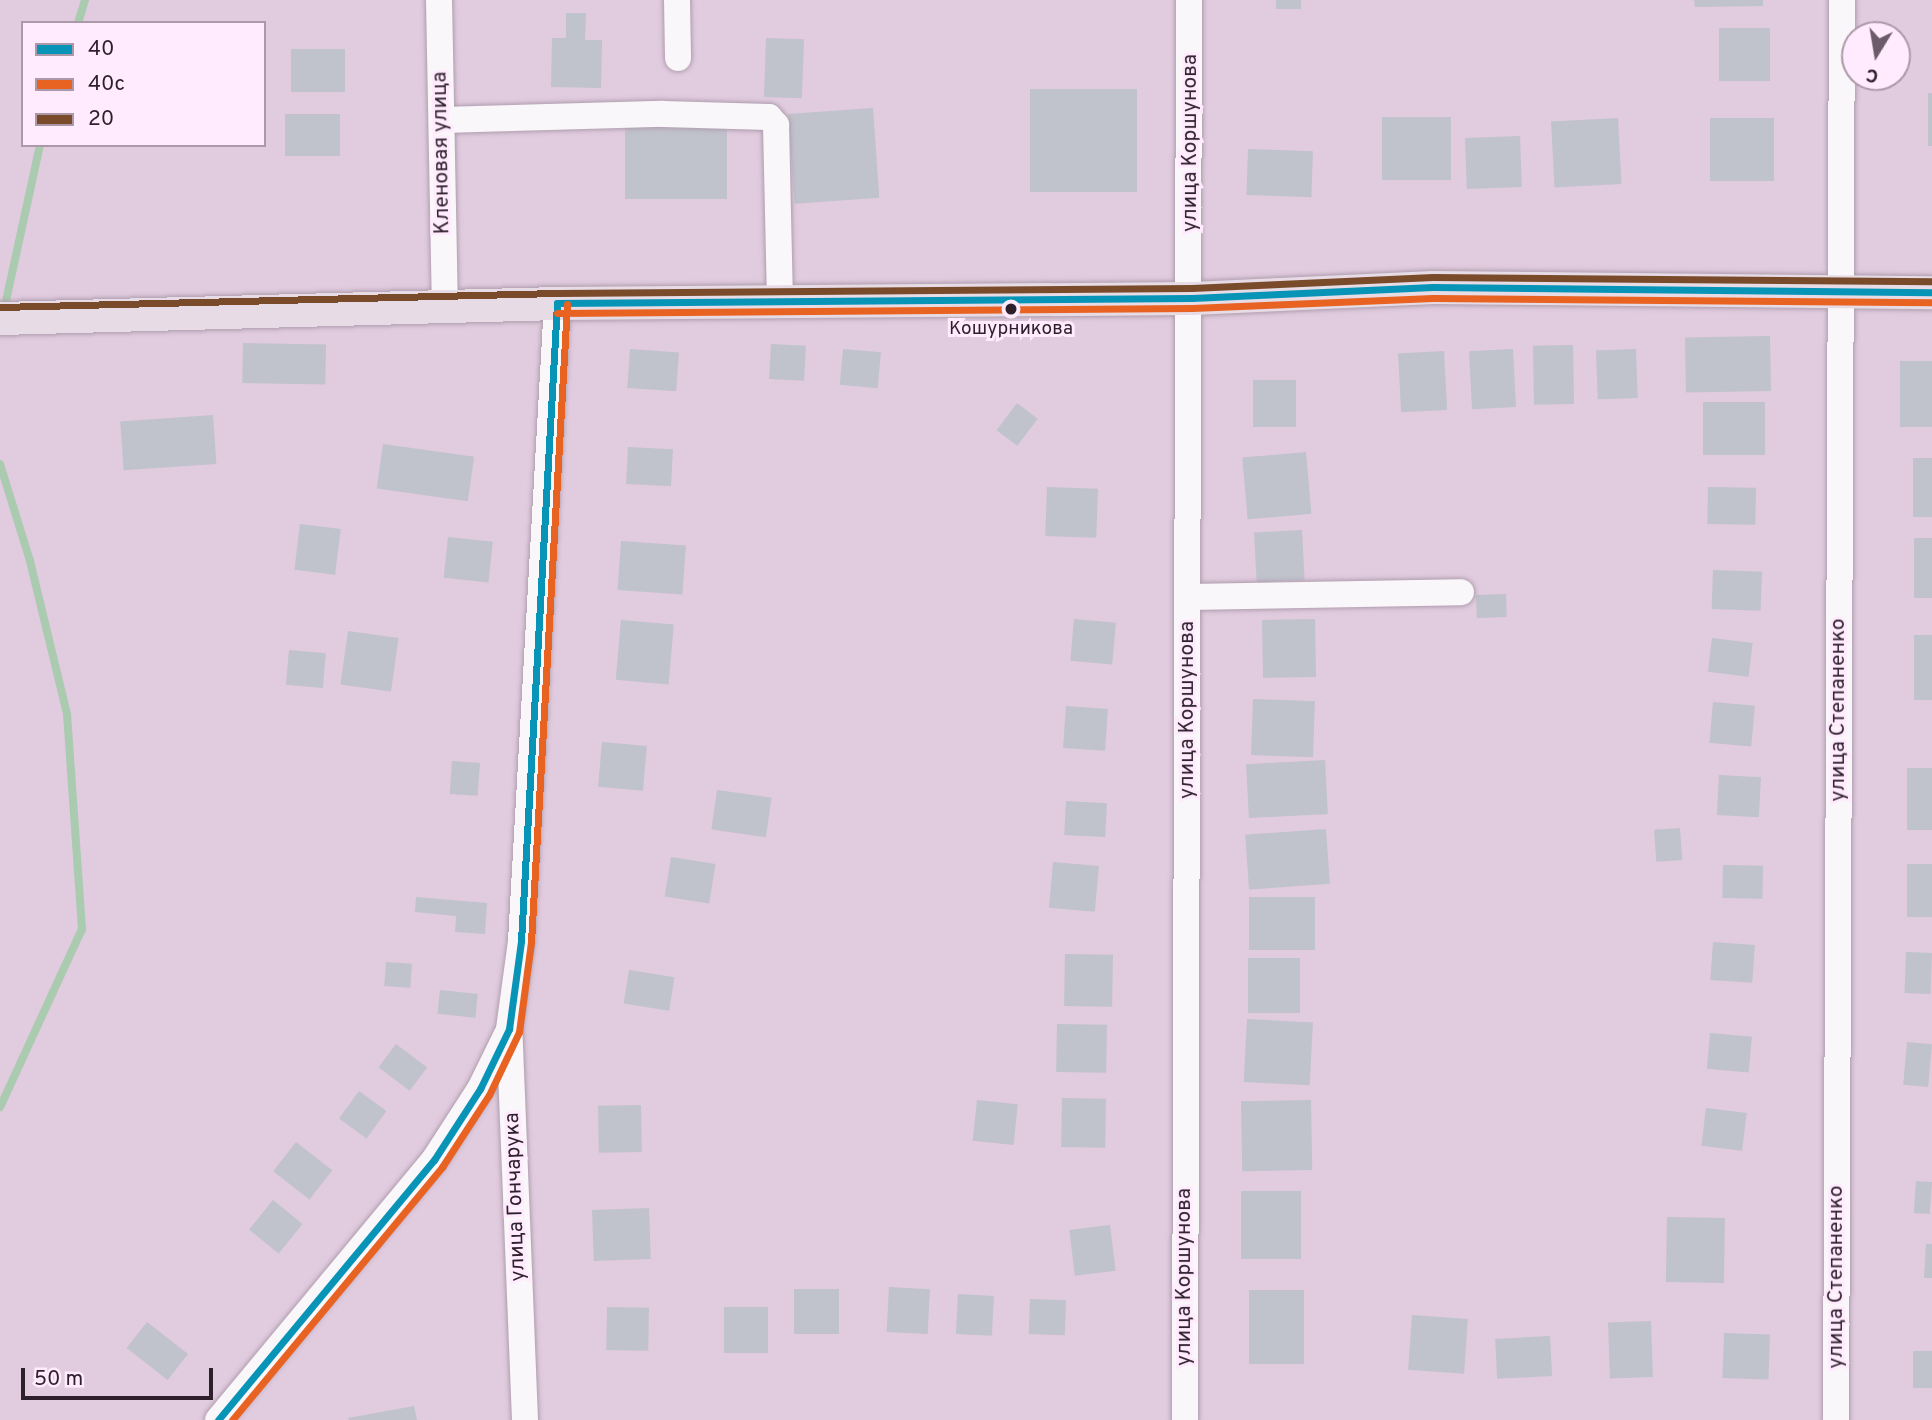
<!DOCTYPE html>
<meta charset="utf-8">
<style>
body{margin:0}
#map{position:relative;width:1932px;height:1420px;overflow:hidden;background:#e1cbdf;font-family:Overpass,sans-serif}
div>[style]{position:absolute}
.stream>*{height:8px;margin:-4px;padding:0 4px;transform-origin:4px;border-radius:4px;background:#aacbaf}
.building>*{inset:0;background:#c0c2cc;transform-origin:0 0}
.roads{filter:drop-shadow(0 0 2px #af9eae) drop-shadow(0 0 2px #af9eae)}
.minor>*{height:26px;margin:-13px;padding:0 13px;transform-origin:13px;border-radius:13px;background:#faf7fa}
.major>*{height:33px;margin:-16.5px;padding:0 16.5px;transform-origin:16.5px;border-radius:16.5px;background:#e7dce6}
.bus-1>*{height:7px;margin:-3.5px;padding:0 3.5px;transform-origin:3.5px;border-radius:3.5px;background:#0794b6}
.bus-2>*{height:7px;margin:-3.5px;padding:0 3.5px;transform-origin:3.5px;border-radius:3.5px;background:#e86222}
.bus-3>*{height:7px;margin:-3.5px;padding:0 3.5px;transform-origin:3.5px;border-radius:3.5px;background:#7a4b2a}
.dots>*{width:19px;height:19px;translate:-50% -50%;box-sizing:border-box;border:4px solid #ffebfd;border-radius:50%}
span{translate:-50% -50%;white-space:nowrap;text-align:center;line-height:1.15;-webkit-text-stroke:6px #ffebfd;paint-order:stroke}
.bus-label{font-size:19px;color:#2d1f2c}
.street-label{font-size:21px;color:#2d1f2c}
.legend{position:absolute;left:21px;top:21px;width:245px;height:126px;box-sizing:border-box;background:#ffebfd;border:2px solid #ab99a9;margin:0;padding:9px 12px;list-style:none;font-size:21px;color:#2d1f2c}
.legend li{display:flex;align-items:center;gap:14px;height:35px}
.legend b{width:35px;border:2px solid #ab99a9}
.north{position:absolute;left:1841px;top:21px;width:70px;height:70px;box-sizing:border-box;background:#ffebfd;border:2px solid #ab99a9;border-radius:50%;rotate:191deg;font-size:19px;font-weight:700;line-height:28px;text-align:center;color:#2d1f2c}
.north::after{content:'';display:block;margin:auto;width:24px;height:32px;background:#6c5b6b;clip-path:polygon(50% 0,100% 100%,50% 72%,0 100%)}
.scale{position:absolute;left:21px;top:1368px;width:192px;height:32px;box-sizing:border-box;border:4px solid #2d1f2c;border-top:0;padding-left:9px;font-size:21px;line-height:24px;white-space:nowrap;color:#2d1f2c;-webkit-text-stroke:5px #ffebfd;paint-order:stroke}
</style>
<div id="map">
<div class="stream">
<i style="left:78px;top:23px;width:24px;rotate:-73deg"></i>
<i style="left:4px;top:310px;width:169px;rotate:-77.7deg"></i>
<i style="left:0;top:464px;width:102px;rotate:72.8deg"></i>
<i style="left:30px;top:561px;width:157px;rotate:76.4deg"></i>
<i style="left:67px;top:714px;width:216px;rotate:86deg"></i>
<i style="left:82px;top:929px;width:196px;rotate:114.7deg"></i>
</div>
<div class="building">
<i style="left:1276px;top:0;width:25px;height:9px"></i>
<i style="clip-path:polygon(1694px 0,1763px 0,1763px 6px,1695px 7px)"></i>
<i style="clip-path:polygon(566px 13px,586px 13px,585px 40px,602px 40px,601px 88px,551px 87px,552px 38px,566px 38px)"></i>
<i style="left:1719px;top:28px;width:51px;height:53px"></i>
<i style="left:766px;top:38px;width:38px;height:59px;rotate:2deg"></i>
<i style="left:291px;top:49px;width:54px;height:43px"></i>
<i style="left:1030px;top:89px;width:107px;height:103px"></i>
<i style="left:1928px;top:93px;width:4px;height:53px"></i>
<i style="left:873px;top:108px;width:90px;height:85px;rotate:86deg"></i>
<i style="left:340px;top:114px;width:42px;height:55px;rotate:90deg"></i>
<i style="left:1382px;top:117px;width:69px;height:63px"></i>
<i style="left:1618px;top:118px;width:66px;height:67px;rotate:87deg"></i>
<i style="left:1710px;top:118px;width:64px;height:63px"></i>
<i style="left:625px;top:124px;width:102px;height:75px"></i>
<i style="left:1520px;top:136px;width:51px;height:55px;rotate:88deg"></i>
<i style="left:1248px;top:149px;width:65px;height:46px;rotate:2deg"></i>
<i style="left:1770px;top:336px;width:55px;height:85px;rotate:89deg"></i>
<i style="left:243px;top:343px;width:83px;height:40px;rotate:1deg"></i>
<i style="left:771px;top:344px;width:35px;height:35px;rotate:3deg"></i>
<i style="left:1573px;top:345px;width:59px;height:40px;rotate:89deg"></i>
<i style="left:630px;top:349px;width:49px;height:39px;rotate:4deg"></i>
<i style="left:843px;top:349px;width:38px;height:36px;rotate:5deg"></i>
<i style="left:1513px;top:349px;width:58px;height:44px;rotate:87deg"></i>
<i style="left:1636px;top:349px;width:49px;height:40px;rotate:88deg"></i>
<i style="left:1444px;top:351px;width:59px;height:46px;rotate:87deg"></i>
<i style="left:1932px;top:361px;width:66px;height:32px;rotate:90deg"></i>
<i style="left:1253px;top:380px;width:43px;height:47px"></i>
<i style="left:1703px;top:402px;width:62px;height:53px"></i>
<i style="left:1017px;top:403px;width:26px;height:34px;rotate:37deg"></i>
<i style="left:213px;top:415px;width:49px;height:93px;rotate:86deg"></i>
<i style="left:383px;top:444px;width:92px;height:45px;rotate:8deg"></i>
<i style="left:628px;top:447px;width:45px;height:37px;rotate:3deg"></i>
<i style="left:1306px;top:452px;width:62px;height:64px;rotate:85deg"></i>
<i style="left:1932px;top:458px;width:59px;height:19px;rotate:90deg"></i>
<i style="left:1047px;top:487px;width:51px;height:49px;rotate:2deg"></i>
<i style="left:1708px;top:487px;width:48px;height:37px;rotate:1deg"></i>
<i style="left:300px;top:524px;width:41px;height:46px;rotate:7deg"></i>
<i style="left:1302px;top:530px;width:50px;height:48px;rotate:87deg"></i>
<i style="left:448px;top:537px;width:45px;height:41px;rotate:6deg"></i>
<i style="left:1932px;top:538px;width:60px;height:18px;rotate:90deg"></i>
<i style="left:621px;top:541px;width:65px;height:49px;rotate:4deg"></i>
<i style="left:1713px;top:570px;width:49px;height:39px;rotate:2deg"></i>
<i style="left:1506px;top:594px;width:23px;height:30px;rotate:88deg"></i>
<i style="left:1074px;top:619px;width:42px;height:42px;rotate:5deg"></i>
<i style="left:1315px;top:619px;width:58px;height:53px;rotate:89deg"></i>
<i style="left:621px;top:620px;width:53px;height:60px;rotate:5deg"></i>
<i style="left:348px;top:631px;width:51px;height:54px;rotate:8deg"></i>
<i style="left:1914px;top:635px;width:18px;height:65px"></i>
<i style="left:1712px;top:638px;width:41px;height:34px;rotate:7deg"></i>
<i style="left:289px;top:650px;width:37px;height:35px;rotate:5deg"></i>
<i style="left:1253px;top:699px;width:62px;height:56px;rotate:2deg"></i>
<i style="left:1713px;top:702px;width:42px;height:41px;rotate:5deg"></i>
<i style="left:1066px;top:706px;width:42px;height:42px;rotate:4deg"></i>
<i style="left:602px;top:742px;width:45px;height:45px;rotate:5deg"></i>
<i style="left:1325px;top:760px;width:54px;height:79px;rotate:87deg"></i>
<i style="left:452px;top:761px;width:28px;height:33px;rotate:4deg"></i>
<i style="left:1932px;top:768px;width:62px;height:25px;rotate:90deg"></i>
<i style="left:1719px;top:775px;width:42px;height:40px;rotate:3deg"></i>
<i style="left:717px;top:790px;width:55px;height:40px;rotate:8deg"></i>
<i style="left:1066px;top:801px;width:41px;height:34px;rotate:3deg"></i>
<i style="left:1680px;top:828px;width:32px;height:26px;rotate:86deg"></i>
<i style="left:1326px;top:829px;width:55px;height:81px;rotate:86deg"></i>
<i style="left:671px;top:857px;width:45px;height:40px;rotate:9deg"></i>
<i style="left:1053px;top:862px;width:46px;height:46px;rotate:5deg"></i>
<i style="left:1907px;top:864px;width:25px;height:53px"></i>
<i style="left:1723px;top:865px;width:40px;height:33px;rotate:1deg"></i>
<i style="clip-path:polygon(416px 897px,487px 903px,485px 934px,455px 932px,456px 916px,415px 912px)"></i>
<i style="left:1249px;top:897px;width:66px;height:53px"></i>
<i style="left:1713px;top:942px;width:42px;height:38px;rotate:4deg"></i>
<i style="left:1906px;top:952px;width:26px;height:41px;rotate:2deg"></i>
<i style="left:1065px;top:954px;width:48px;height:52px;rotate:1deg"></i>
<i style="left:1248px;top:958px;width:52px;height:55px"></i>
<i style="left:386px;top:962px;width:26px;height:24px;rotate:4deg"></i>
<i style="left:629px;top:970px;width:46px;height:34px;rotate:9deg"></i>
<i style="left:440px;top:990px;width:38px;height:24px;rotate:6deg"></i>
<i style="left:1247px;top:1019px;width:66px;height:63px;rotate:3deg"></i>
<i style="left:1057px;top:1024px;width:50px;height:48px;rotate:1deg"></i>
<i style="left:1710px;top:1033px;width:42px;height:36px;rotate:5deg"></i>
<i style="left:1907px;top:1042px;width:25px;height:43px;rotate:5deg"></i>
<i style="left:396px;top:1044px;width:39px;height:29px;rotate:37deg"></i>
<i style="left:359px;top:1091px;width:34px;height:34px;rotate:36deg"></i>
<i style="left:1062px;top:1098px;width:44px;height:49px;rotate:1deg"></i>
<i style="left:977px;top:1100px;width:41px;height:41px;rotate:6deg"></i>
<i style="left:1311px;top:1100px;width:70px;height:70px;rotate:89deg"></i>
<i style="left:641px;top:1105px;width:47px;height:43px;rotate:89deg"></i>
<i style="left:1706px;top:1108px;width:41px;height:38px;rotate:7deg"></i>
<i style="left:296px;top:1142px;width:46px;height:37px;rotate:38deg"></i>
<i style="left:1916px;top:1181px;width:16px;height:32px;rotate:4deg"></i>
<i style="left:1241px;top:1191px;width:60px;height:68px"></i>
<i style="left:273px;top:1200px;width:38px;height:38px;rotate:39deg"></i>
<i style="left:649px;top:1208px;width:51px;height:57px;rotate:88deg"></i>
<i style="left:1667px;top:1217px;width:58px;height:65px;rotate:1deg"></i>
<i style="left:1110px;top:1225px;width:46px;height:41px;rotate:83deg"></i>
<i style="clip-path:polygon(1926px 1244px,1932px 1244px,1932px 1278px,1924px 1278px)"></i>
<i style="left:889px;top:1287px;width:41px;height:45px;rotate:3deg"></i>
<i style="left:794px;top:1289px;width:45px;height:45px"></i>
<i style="left:1249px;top:1290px;width:55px;height:74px"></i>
<i style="left:958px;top:1294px;width:36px;height:40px;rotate:3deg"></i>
<i style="left:1030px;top:1299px;width:36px;height:35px;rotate:2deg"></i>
<i style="left:607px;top:1307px;width:42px;height:43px;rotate:1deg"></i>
<i style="left:724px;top:1307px;width:44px;height:46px"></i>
<i style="left:1412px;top:1315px;width:56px;height:55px;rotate:4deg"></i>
<i style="left:1651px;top:1321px;width:56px;height:43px;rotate:88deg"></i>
<i style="left:147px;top:1322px;width:52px;height:33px;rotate:38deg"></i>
<i style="left:1724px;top:1333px;width:46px;height:45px;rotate:2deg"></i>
<i style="left:1550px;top:1336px;width:40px;height:55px;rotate:87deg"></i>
<i style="left:1932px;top:1351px;width:37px;height:19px;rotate:90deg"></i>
<i style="clip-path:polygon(414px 1406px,417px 1420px,349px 1420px,348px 1418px)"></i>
</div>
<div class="roads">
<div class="minor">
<i style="left:439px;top:0;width:306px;rotate:88.9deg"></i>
<i style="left:677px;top:0;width:58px;rotate:89deg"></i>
<i style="left:442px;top:120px;width:221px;rotate:-1.6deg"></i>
<i style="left:663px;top:114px;width:106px;rotate:1.6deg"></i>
<i style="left:769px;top:117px;width:11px;rotate:49deg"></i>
<i style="left:776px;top:125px;width:177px;rotate:88.7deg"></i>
<i style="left:1188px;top:597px;width:273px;rotate:-1deg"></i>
<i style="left:218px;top:1420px;width:338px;rotate:-50.3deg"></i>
<i style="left:434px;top:1160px;width:85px;rotate:-57.1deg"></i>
<i style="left:480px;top:1089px;width:61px;rotate:-63.9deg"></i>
<i style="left:525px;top:1420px;width:391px;rotate:-92.3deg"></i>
<i style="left:509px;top:1029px;width:89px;rotate:-82.2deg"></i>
<i style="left:521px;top:941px;width:639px;rotate:-86.77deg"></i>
<i style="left:1185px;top:1420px;width:1420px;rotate:-89.84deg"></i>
<i style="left:1836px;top:1420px;width:1420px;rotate:-89.76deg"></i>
</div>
<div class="major">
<i style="left:0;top:318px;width:557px;rotate:-1.54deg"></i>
<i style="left:557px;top:303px;width:635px;rotate:-0.45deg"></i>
<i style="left:1192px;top:298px;width:241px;rotate:-2.6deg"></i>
<i style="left:1433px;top:287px;width:499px;rotate:0.6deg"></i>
</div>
</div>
<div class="bus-1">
<i style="left:557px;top:303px;width:635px;rotate:-0.45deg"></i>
<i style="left:1192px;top:298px;width:241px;rotate:-2.6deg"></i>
<i style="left:1433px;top:287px;width:499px;rotate:0.6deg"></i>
<i style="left:218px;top:1420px;width:338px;rotate:-50.3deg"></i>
<i style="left:434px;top:1160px;width:85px;rotate:-57.1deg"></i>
<i style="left:480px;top:1089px;width:67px;rotate:-64.2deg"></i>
<i style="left:509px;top:1029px;width:89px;rotate:-82.2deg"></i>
<i style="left:521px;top:941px;width:639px;rotate:-86.77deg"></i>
</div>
<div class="bus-2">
<i style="left:557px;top:313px;width:635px;rotate:-0.45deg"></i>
<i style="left:1192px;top:308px;width:241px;rotate:-2.4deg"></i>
<i style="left:1433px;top:298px;width:499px;rotate:0.5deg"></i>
<i style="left:232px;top:1420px;width:329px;rotate:-50.3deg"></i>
<i style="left:442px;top:1167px;width:86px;rotate:-56.9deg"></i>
<i style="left:489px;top:1095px;width:70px;rotate:-64.5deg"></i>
<i style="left:519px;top:1032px;width:91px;rotate:-82.4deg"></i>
<i style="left:531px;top:942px;width:639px;rotate:-86.77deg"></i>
</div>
<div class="bus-3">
<i style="left:0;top:307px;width:557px;rotate:-1.44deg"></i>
<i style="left:557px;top:293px;width:635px;rotate:-0.45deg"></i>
<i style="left:1192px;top:288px;width:241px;rotate:-2.6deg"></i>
<i style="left:1433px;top:277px;width:499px;rotate:0.5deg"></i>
</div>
<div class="dots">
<i style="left:1011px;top:309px;background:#2d1f2c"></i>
</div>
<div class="bus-label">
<span style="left:1011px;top:330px">Кошурникова</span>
</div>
<div class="street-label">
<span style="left:1191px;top:143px;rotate:-90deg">улица Коршунова</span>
<span style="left:442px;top:153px;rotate:-91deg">Кленовая улица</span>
<span style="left:1188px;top:710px;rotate:-90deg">улица Коршунова</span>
<span style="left:1839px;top:710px;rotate:-90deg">улица Степаненко</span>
<span style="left:516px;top:1197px;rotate:-92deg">улица Гончарука</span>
<span style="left:1185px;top:1277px;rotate:-90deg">улица Коршунова</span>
<span style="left:1837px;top:1277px;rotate:-90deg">улица Степаненко</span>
</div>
<ul class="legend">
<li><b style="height:9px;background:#0794b6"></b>40</li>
<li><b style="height:9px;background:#e86222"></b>40с</li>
<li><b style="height:9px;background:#7a4b2a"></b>20</li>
</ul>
<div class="north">С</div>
<div class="scale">50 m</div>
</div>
